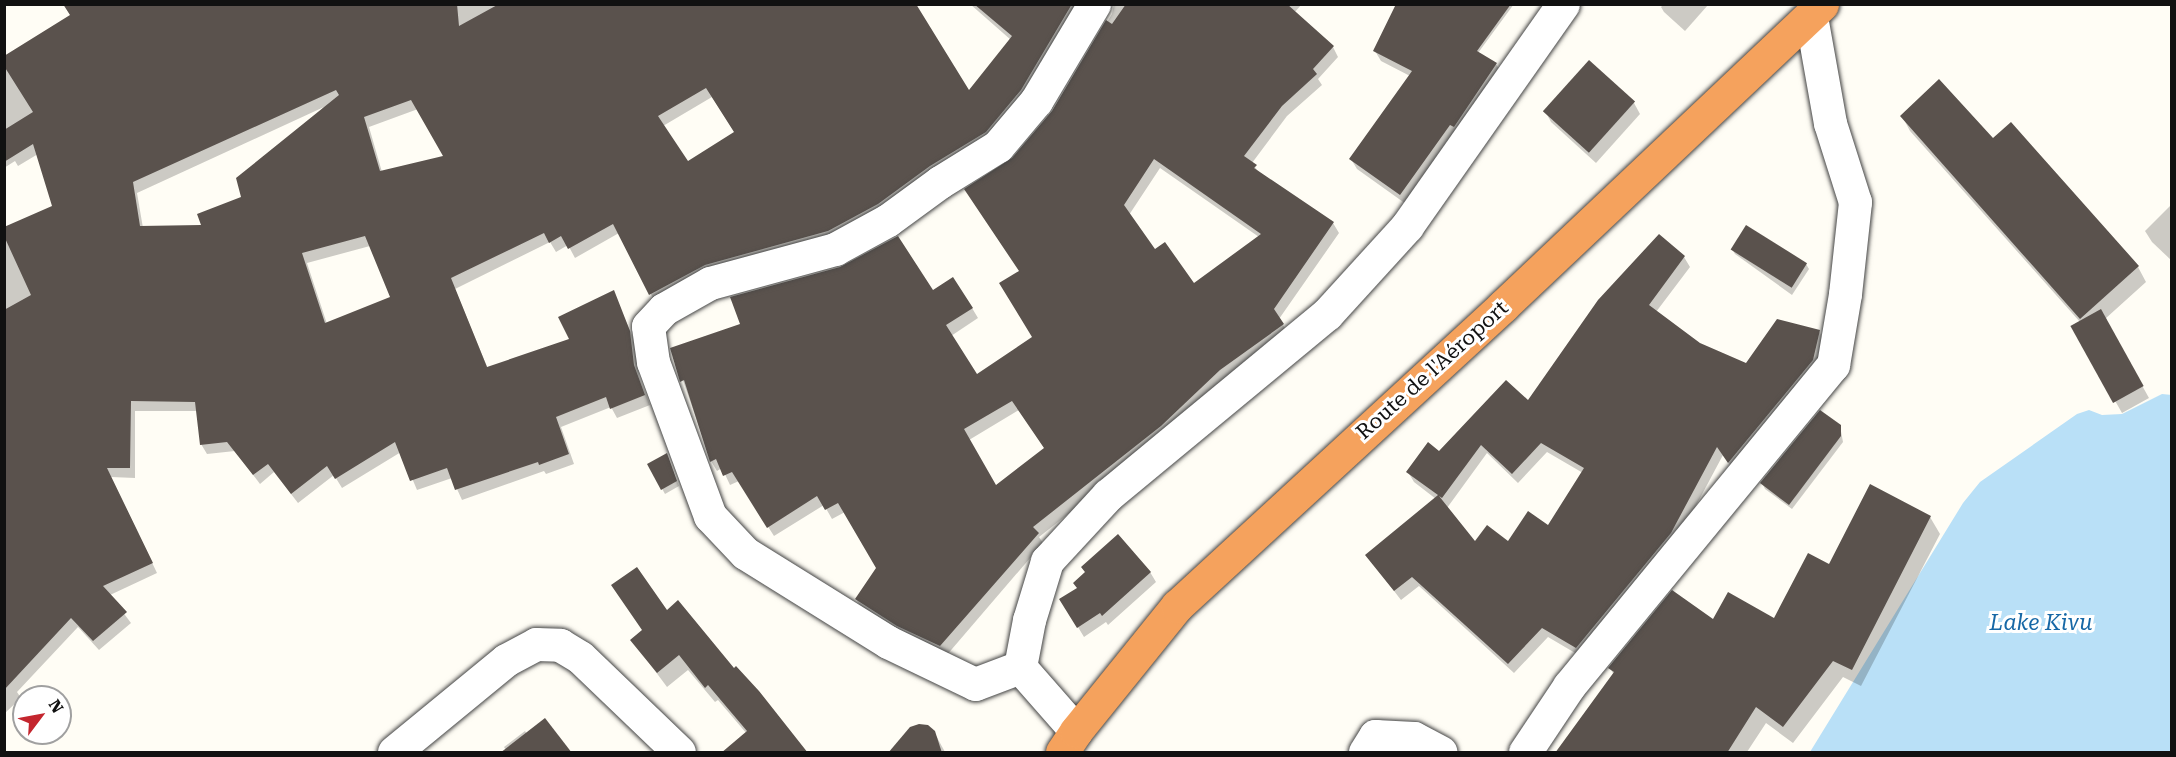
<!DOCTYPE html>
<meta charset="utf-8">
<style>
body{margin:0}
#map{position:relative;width:2176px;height:757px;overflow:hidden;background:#fffdf5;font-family:"Roboto Serif",serif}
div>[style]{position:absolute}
.water>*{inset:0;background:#b9e0f7}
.shadow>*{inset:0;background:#0003}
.building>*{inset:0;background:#5a524d;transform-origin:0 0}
.roads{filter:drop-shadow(0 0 2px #444) drop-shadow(0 0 2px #444)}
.minor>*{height:33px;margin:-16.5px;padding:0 16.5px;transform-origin:16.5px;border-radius:16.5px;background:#fff}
.highway>*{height:33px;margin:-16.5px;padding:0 16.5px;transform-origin:16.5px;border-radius:16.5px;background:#f5a25d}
span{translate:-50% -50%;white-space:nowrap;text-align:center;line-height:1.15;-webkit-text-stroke:6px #fff;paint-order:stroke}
.street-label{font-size:21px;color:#111}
.water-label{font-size:22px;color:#1768a6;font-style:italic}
.frame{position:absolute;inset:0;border:6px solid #111;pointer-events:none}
.north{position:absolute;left:12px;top:685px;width:60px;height:60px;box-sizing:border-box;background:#fff;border:2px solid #a0a0a0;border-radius:50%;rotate:58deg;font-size:16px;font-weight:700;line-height:24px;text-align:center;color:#111}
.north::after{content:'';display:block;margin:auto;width:21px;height:27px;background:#c4262e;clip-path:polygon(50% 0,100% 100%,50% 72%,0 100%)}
</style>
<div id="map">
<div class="water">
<i style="clip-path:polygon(2162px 394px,2172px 395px,2171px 752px,1810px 752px,1963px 503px,1980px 482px,2077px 414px,2089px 410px,2102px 415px,2122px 414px)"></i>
</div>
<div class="shadow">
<i style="clip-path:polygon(evenodd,63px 4px,915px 4px,969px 93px,1011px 40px,970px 4px,1083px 4px,991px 142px,883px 214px,656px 304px,619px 233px,575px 258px,568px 245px,556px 252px,550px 242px,455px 289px,488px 369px,571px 340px,613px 292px,635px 342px,639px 376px,650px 405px,617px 418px,611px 407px,561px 427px,574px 464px,546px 474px,544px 471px,462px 500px,452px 478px,417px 490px,401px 452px,342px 488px,334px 475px,298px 503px,274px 472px,260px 484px,235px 451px,207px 454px,201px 444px,198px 411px,135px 411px,135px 478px,111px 477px,157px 573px,110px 595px,131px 623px,99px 650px,78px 627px,17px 692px,21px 698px,4px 714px,4px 228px,53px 207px,38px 154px,18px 166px,15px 161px,4px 168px,4px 57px,71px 16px,63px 4px,712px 97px,735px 133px,688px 163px,663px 126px,712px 97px,63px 4px,324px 107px,243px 198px,204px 227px,143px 228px,137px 193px,324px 107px,63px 4px,418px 109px,445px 157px,382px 172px,369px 127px,418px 109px,63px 4px,370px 246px,392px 297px,327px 324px,307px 263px,370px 246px)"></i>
<i style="clip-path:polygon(evenodd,1114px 4px,1302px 4px,1294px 13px,1333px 47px,1338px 57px,1318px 79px,1322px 85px,1287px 116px,1252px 163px,1260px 174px,1333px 223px,1339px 233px,1279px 319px,1289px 334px,1167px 436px,1039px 537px,1043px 543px,946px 656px,862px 609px,856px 599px,877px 568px,845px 512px,832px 519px,824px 505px,774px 536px,739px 481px,730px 485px,722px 468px,717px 471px,711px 461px,672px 349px,933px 292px,972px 308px,978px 318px,951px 336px,976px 376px,1034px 338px,1020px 272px,1013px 159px,1053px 111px,1112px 14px,1114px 4px,1160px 168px,1259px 237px,1194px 285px,1155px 252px,1129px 215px,1160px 168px,1114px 4px,1019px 410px,1045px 449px,995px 487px,969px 440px,1019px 410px)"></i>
<i style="clip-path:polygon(1408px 4px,1514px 4px,1478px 53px,1496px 64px,1502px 74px,1406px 204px,1357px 169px,1351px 159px,1410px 76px,1381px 61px,1375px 51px)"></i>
<i style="clip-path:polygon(1664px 4px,1708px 4px,1708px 5px,1685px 31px,1664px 12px,1661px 7px)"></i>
<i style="clip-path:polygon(1634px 103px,1640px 114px,1596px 163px,1551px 122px,1545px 111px)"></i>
<i style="clip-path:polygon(1902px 116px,1993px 140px,2011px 124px,2138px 267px,2146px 282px,2105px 319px,2149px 398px,2122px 413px,2073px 327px,2080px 322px,1910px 131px)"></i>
<i style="clip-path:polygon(2172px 204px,2172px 261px,2152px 242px,2145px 231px)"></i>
<i style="clip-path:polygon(1732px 249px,1806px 264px,1809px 269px,1792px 295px,1735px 254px)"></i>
<i style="clip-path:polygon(evenodd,1684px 257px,1690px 267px,1656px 312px,1699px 345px,1746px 365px,1819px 331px,1824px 341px,1818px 371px,1735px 472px,1723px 455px,1676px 543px,1582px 657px,1548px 637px,1514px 673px,1419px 586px,1401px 600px,1367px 556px,1436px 499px,1414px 482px,1408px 472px,1528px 402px,1684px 257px,1547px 452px,1583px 473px,1549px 527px,1508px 543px,1475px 543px,1447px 508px,1487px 453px,1518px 483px,1547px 452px)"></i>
<i style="clip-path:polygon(1840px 426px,1843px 442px,1792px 509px,1765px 489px,1762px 483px)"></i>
<i style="clip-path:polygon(669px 460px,679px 486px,665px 494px,649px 465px)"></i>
<i style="clip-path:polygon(1930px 517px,1940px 534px,1861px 686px,1843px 677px,1793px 743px,1766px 723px,1747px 752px,1557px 752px,1614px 675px,1610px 668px,1714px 621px,1775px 620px,1830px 566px)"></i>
<i style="clip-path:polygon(1082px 568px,1150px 572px,1156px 582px,1108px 625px,1106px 622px,1084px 637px,1061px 599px,1078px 589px,1086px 573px)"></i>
<i style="clip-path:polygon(667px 612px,734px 670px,806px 752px,747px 734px,718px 700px,715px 702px,688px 670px,667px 687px,632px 640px)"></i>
<i style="clip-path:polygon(525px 731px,527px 734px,507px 752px,504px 747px)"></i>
<i style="clip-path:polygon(934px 732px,945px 752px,901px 752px)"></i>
</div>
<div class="building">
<i style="clip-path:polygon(evenodd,63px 4px,457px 4px,459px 26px,499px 4px,916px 4px,969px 90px,1012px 36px,974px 4px,1072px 4px,1021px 90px,986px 132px,930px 166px,878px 204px,828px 231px,705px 265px,649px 295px,613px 224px,568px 249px,561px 236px,549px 243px,544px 233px,451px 278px,487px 367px,569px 339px,558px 317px,614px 290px,630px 331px,634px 365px,645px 395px,610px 409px,606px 397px,556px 417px,569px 454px,539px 465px,538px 462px,455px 490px,447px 468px,410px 481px,395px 442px,335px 479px,327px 466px,291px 494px,268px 464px,253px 475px,227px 442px,200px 445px,195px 402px,131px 401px,130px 468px,107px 468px,153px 563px,103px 586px,127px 612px,93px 641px,71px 618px,4px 690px,4px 310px,31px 295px,4px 236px,4px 227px,52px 206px,33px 144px,4px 162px,4px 130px,33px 112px,4px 66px,4px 56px,70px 15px,63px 4px,706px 88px,734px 132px,688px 161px,658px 116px,706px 88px,63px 4px,336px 90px,339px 95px,236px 178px,241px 197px,197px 214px,201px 225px,140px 226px,133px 182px,336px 90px,63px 4px,411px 100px,443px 156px,380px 171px,364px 117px,411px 100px,63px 4px,365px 236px,390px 297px,325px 323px,302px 253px,365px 236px)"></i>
<i style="clip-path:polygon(evenodd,1126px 4px,1287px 4px,1334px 46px,1313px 69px,1317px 74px,1282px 106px,1244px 156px,1257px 165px,1254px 168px,1334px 222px,1274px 309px,1284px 324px,1220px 370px,1161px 426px,1033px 527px,1039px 533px,940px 646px,897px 626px,855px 599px,876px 568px,838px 503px,825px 510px,817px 496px,767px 528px,732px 472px,723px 476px,716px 459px,710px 462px,684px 380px,680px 382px,670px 348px,740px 324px,730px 297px,840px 267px,898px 236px,933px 290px,953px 277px,973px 308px,946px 325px,977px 374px,1032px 337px,999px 283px,1019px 271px,964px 189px,1012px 158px,1052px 111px,1106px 20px,1112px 24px,1126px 4px,1154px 159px,1261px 234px,1194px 283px,1165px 242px,1155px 249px,1124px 205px,1154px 159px,1126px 4px,1012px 401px,1044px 448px,996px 485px,964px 429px,1012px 401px)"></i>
<i style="clip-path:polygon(1396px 4px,1511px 4px,1477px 51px,1497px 63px,1454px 127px,1450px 125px,1400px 195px,1349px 159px,1412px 71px,1373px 51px)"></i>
<i style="left:1589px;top:60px;width:62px;height:69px;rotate:42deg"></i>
<i style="clip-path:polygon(1939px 79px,1993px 138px,2011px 122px,2139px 266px,2080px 319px,1900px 116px)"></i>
<i style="left:1746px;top:225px;width:72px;height:29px;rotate:32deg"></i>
<i style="clip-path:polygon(evenodd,1659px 234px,1685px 256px,1649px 305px,1700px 343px,1746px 363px,1777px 319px,1820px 330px,1813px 360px,1728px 463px,1717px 447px,1671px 533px,1576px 648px,1542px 628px,1508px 664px,1412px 577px,1394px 591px,1365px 555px,1438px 495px,1406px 472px,1428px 442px,1439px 451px,1506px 380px,1528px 400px,1598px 300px,1659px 234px,1541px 443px,1584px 468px,1548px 525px,1528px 511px,1508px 541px,1487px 525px,1475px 541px,1439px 496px,1442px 498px,1481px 445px,1512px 474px,1541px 443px)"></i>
<i style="left:2101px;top:309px;width:88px;height:35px;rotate:61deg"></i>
<i style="clip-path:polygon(1820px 410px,1841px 425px,1841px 436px,1789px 505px,1760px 483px)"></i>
<i style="clip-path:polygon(667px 453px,677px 481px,661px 490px,647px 464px)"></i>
<i style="clip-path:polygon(1870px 484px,1931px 516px,1852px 670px,1833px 661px,1783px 727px,1756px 707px,1727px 753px,1555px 753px,1614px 672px,1608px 668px,1672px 590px,1713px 619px,1728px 592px,1774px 618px,1808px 553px,1829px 564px)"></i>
<i style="clip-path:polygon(1118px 534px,1151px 572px,1102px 616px,1100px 613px,1077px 628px,1059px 599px,1077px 588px,1073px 583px,1085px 572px,1081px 567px)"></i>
<i style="clip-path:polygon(637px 567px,667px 610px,678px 600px,734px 668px,736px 666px,759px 691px,808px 753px,721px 753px,747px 731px,708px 685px,705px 688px,679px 655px,657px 673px,630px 640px,642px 630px,611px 585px)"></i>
<i style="clip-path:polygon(545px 718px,572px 753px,500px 753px)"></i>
<i style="clip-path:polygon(919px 724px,928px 725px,935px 731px,942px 753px,888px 753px,910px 727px)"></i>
</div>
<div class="roads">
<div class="minor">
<i style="left:1020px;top:667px;width:48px;rotate:159.3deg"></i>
<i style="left:975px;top:684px;width:97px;rotate:-154.2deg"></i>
<i style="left:888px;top:642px;width:168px;rotate:-148.1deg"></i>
<i style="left:745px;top:553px;width:51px;rotate:-133.4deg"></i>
<i style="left:710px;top:516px;width:164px;rotate:-110.3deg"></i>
<i style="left:653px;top:362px;width:36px;rotate:-98deg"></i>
<i style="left:648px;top:326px;width:23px;rotate:-47deg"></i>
<i style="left:664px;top:309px;width:53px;rotate:-29.5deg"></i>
<i style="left:710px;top:283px;width:130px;rotate:-15.2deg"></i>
<i style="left:835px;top:249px;width:60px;rotate:-28.7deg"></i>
<i style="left:888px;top:220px;width:64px;rotate:-36.2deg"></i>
<i style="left:940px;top:182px;width:68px;rotate:-31.8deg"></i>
<i style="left:998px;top:146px;width:59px;rotate:-49.8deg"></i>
<i style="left:1036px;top:101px;width:113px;rotate:-59.1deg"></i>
<i style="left:1076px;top:731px;width:85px;rotate:-131.2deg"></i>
<i style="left:1020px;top:667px;width:48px;rotate:-79.2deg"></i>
<i style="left:1029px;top:620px;width:62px;rotate:-73deg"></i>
<i style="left:1047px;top:561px;width:90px;rotate:-47.3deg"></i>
<i style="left:1108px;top:495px;width:284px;rotate:-39.6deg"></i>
<i style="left:1327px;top:314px;width:119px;rotate:-47.7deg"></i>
<i style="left:1407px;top:226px;width:271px;rotate:-54.9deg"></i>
<i style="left:394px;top:752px;width:145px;rotate:-39.4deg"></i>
<i style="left:506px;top:660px;width:34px;rotate:-28deg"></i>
<i style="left:536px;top:644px;width:24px;rotate:2deg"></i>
<i style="left:560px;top:645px;width:23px;rotate:31deg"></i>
<i style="left:580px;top:657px;width:137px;rotate:43.8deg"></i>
<i style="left:1365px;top:752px;width:19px;rotate:-58deg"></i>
<i style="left:1375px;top:736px;width:39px;rotate:3deg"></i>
<i style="left:1414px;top:738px;width:30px;rotate:28deg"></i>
<i style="left:1525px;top:752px;width:79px;rotate:-56.3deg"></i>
<i style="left:1569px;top:686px;width:416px;rotate:-50.6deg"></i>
<i style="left:1833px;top:365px;width:72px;rotate:-80.4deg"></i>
<i style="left:1845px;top:294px;width:93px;rotate:-83.8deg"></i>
<i style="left:1855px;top:202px;width:83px;rotate:-107.6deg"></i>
<i style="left:1830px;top:123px;width:109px;rotate:-100.1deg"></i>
</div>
<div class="highway">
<i style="left:1062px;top:752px;width:25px;rotate:-56deg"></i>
<i style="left:1076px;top:731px;width:161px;rotate:-51.1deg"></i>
<i style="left:1177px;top:606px;width:443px;rotate:-42.6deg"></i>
<i style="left:1503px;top:306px;width:439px;rotate:-43.4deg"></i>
</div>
</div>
<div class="street-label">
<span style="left:1432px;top:370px;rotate:-42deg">Route de l'Aéroport</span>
</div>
<div class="water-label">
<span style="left:2041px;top:623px">Lake Kivu</span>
</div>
<div class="frame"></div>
<div class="north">N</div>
</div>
